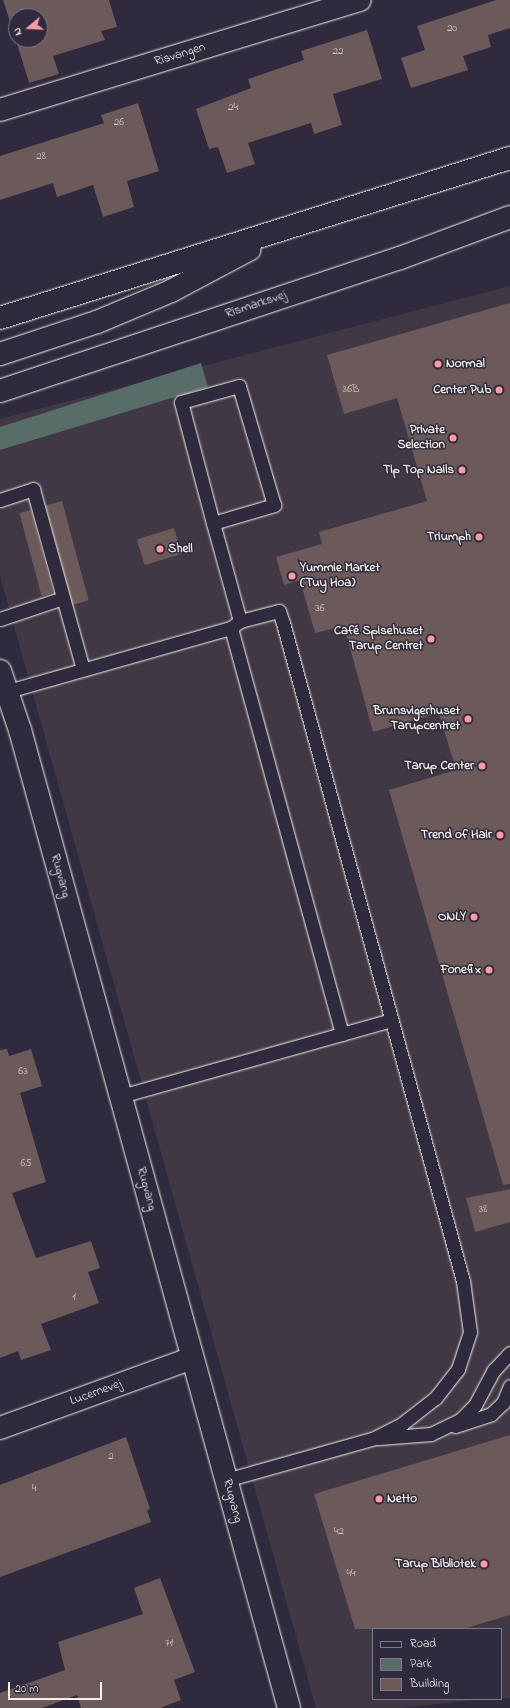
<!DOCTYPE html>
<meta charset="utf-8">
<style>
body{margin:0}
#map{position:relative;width:510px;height:1708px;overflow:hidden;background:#2f2a3d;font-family:"Indie Flower",sans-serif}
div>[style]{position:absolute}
.built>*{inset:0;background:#413845}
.green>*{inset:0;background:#586d68}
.building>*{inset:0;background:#6c5959;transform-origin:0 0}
.roads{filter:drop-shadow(0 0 1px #f4f1e8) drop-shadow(0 0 1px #f4f1e8)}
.service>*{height:13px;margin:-6.5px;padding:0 6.5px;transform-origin:6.5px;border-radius:6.5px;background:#2f2a3d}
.minor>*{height:22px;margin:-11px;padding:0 11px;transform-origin:11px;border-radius:11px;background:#2f2a3d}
.secondary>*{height:22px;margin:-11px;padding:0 11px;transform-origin:11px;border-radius:11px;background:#2f2a3d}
.dots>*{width:11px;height:11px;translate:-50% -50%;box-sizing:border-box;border:2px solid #2f2a3d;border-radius:50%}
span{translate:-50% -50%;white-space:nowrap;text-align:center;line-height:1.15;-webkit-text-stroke:3px #2f2a3d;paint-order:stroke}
.number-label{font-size:11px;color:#d2cbc4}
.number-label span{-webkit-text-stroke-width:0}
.street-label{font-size:13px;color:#f4f1e8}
.poi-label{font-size:13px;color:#f4f1e8;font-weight:700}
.left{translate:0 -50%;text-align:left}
.right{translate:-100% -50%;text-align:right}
.legend{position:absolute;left:372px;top:1628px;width:130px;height:72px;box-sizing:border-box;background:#2f2a3d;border:1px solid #7e7a81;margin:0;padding:5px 7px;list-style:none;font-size:12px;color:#f4f1e8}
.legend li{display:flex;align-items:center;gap:8px;height:20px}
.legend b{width:20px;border:1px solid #7e7a81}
.north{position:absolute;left:8px;top:8px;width:40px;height:40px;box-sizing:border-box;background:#2f2a3d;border:1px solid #7e7a81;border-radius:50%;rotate:251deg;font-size:11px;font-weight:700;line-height:16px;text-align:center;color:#f4f1e8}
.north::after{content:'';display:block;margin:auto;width:14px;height:18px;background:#ff9aa2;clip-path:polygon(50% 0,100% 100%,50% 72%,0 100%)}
.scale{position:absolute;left:8px;top:1682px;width:94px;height:18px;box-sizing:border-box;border:2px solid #f4f1e8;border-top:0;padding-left:5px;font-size:12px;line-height:14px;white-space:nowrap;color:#f4f1e8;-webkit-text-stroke:3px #2f2a3d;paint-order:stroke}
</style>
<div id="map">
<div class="built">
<i style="clip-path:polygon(510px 286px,510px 1698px,501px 1698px,501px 1629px,373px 1629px,373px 1699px,482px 1699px,401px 1708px,316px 1708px,0 576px,0 419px)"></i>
</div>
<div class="green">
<i style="clip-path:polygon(201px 363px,208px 387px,0 450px,0 427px)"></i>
</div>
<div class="building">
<i style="clip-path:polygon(3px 0,109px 0,117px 27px,101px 31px,105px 40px,53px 56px,59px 74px,29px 83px,16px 40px,40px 40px,40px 16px,16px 16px,16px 40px)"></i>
<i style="clip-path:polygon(496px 0,510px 0,510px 28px,488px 35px,491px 47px,463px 56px,468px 70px,411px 88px,401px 58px,425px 50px,417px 26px)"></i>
<i style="clip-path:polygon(367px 30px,382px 79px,333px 94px,342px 125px,314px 134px,311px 123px,248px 143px,255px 164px,227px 173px,218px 147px,209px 149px,196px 109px,251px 88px,248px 79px,304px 60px,301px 51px)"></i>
<i style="clip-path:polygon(138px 103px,159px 171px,127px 181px,134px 207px,103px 217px,93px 185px,57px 197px,53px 183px,0 200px,0 156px,104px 123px,101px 115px)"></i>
<i style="clip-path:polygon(510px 303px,510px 1184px,503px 1185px,389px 790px,456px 770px,439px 713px,373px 732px,344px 626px,315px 633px,300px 580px,284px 585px,276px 557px,322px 544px,319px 532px,427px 501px,397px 398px,344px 414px,327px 355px)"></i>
<i style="left:62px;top:501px;width:103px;height:17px;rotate:75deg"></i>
<i style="left:31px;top:510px;width:86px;height:12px;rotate:75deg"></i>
<i style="left:174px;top:528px;width:27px;height:39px;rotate:73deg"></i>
<i style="clip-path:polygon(7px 1049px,9px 1056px,31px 1049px,42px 1086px,20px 1093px,46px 1182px,12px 1193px,36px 1258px,91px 1241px,100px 1268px,88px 1272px,99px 1303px,41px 1324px,51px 1350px,21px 1360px,18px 1351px,0 1358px,0 1050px)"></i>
<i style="clip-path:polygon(510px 1189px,510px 1222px,475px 1232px,466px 1198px)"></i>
<i style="clip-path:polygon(510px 1435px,510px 1615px,463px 1629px,355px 1629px,314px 1494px)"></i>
<i style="clip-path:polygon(126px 1437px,150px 1509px,147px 1510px,151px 1522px,0 1577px,0 1485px)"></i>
<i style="clip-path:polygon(160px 1578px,195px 1672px,174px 1680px,181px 1700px,160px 1708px,81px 1708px,77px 1695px,42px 1708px,0 1708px,0 1693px,65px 1670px,58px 1642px,143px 1614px,134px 1588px)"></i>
</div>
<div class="roads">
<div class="service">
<i style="left:0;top:500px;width:35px;rotate:-18deg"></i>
<i style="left:33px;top:489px;width:187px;rotate:74.5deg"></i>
<i style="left:213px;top:523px;width:64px;rotate:-16.4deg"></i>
<i style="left:274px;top:505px;width:124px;rotate:-106.4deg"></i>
<i style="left:239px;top:386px;width:60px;rotate:164.6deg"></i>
<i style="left:181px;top:402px;width:125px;rotate:75.2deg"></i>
<i style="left:213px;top:523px;width:102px;rotate:74.6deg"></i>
<i style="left:0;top:619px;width:66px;rotate:-18.4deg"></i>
<i style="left:231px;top:628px;width:421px;rotate:74.7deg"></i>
<i style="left:8px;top:691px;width:232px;rotate:-15.8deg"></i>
<i style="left:231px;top:628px;width:11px;rotate:-38deg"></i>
<i style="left:240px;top:621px;width:40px;rotate:-14.4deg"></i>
<i style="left:279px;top:611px;width:13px;rotate:72deg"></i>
<i style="left:283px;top:623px;width:682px;rotate:74.7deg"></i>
<i style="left:463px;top:1281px;width:51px;rotate:82.2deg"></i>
<i style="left:470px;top:1332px;width:39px;rotate:108deg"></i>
<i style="left:458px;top:1369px;width:37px;rotate:128deg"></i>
<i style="left:435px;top:1398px;width:42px;rotate:141.8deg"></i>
<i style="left:402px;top:1424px;width:30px;rotate:153deg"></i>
<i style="left:375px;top:1438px;width:155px;rotate:164.3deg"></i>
<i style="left:121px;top:1096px;width:280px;rotate:-15.7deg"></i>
<i style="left:455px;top:1426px;width:38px;rotate:-18deg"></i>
<i style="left:491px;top:1414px;width:16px;rotate:-43deg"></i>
<i style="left:503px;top:1403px;width:18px;rotate:-68deg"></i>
<i style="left:379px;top:1438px;width:52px;rotate:-4.4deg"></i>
<i style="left:431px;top:1434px;width:32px;rotate:-26deg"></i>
<i style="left:460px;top:1420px;width:21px;rotate:-45deg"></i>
<i style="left:475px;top:1405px;width:40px;rotate:-62deg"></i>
<i style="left:494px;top:1370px;width:23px;rotate:-47deg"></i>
</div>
<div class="minor">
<i style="left:0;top:110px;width:376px;rotate:-17deg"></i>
<i style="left:0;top:671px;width:62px;rotate:71.3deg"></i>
<i style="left:20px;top:730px;width:1014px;rotate:74.62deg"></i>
<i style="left:0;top:1428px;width:204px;rotate:-20deg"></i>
</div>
<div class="secondary">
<i style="left:0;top:318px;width:535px;rotate:-17.42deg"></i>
<i style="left:0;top:354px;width:102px;rotate:-18.3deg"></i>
<i style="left:97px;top:322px;width:80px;rotate:-22.7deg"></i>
<i style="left:171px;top:291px;width:89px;rotate:-28deg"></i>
<i style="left:0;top:391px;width:422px;rotate:-18.4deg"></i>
<i style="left:400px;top:258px;width:117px;rotate:-20.4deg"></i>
</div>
</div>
<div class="dots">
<i style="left:438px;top:364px;background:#ff9aa2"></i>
<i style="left:499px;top:390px;background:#ff9aa2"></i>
<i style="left:453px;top:438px;background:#ff9aa2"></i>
<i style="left:462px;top:470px;background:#ff9aa2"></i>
<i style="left:479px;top:537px;background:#ff9aa2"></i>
<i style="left:160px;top:549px;background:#ff9aa2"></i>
<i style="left:292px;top:576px;background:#ff9aa2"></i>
<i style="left:431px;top:639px;background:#ff9aa2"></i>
<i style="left:468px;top:719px;background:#ff9aa2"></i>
<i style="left:482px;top:766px;background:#ff9aa2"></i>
<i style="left:500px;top:835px;background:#ff9aa2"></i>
<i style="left:474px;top:917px;background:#ff9aa2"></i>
<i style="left:489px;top:970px;background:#ff9aa2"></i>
<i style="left:379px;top:1499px;background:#ff9aa2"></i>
<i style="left:484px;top:1564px;background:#ff9aa2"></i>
</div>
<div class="number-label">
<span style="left:452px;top:28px">20</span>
<span style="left:338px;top:51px">22</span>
<span style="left:233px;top:107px">24</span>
<span style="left:119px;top:122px">26</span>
<span style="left:41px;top:156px">28</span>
<span style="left:351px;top:389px">36B</span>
<span style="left:320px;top:608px">36</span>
<span style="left:23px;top:1071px">63</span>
<span style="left:26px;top:1163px">65</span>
<span style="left:483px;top:1209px">38</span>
<span style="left:74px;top:1297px">1</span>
<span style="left:111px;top:1456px">2</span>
<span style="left:34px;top:1488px">4</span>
<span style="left:339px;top:1531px">42</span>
<span style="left:351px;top:1573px">44</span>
<span style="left:169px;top:1643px">71</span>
</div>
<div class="street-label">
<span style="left:180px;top:55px;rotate:-17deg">Risvangen</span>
<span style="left:256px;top:305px;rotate:-18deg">Rismarksvej</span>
<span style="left:60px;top:876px;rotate:75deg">Rugvang</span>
<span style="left:146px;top:1189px;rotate:75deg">Rugvang</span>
<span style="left:96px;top:1393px;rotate:-20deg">Lucernevej</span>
<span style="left:232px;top:1501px;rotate:75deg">Rugvang</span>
</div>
<div class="poi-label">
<span class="left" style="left:446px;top:364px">Normal</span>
<span class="right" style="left:491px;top:390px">Center Pub</span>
<span class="right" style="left:445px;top:438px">Private<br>Selection</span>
<span class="right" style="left:454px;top:470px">Tip Top Nails</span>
<span class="right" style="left:471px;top:537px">Triumph</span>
<span class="left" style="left:168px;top:549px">Shell</span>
<span class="left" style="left:300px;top:576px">Yummie Market<br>(Tuy Hoa)</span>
<span class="right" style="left:423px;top:639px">Café Spisehuset<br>Tarup Centret</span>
<span class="right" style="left:460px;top:719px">Brunsvigerhuset<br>Tarupcentret</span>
<span class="right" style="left:474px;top:766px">Tarup Center</span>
<span class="right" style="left:492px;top:835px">Trend of Hair</span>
<span class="right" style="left:466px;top:917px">ONLY</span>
<span class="right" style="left:481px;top:970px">Fonefix</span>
<span class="left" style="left:387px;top:1499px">Netto</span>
<span class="right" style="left:476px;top:1564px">Tarup Bibliotek</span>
</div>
<ul class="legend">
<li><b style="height:5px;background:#2f2a3d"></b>Road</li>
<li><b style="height:11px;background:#586d68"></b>Park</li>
<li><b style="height:11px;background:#6c5959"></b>Building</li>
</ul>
<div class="north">N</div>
<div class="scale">20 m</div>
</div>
